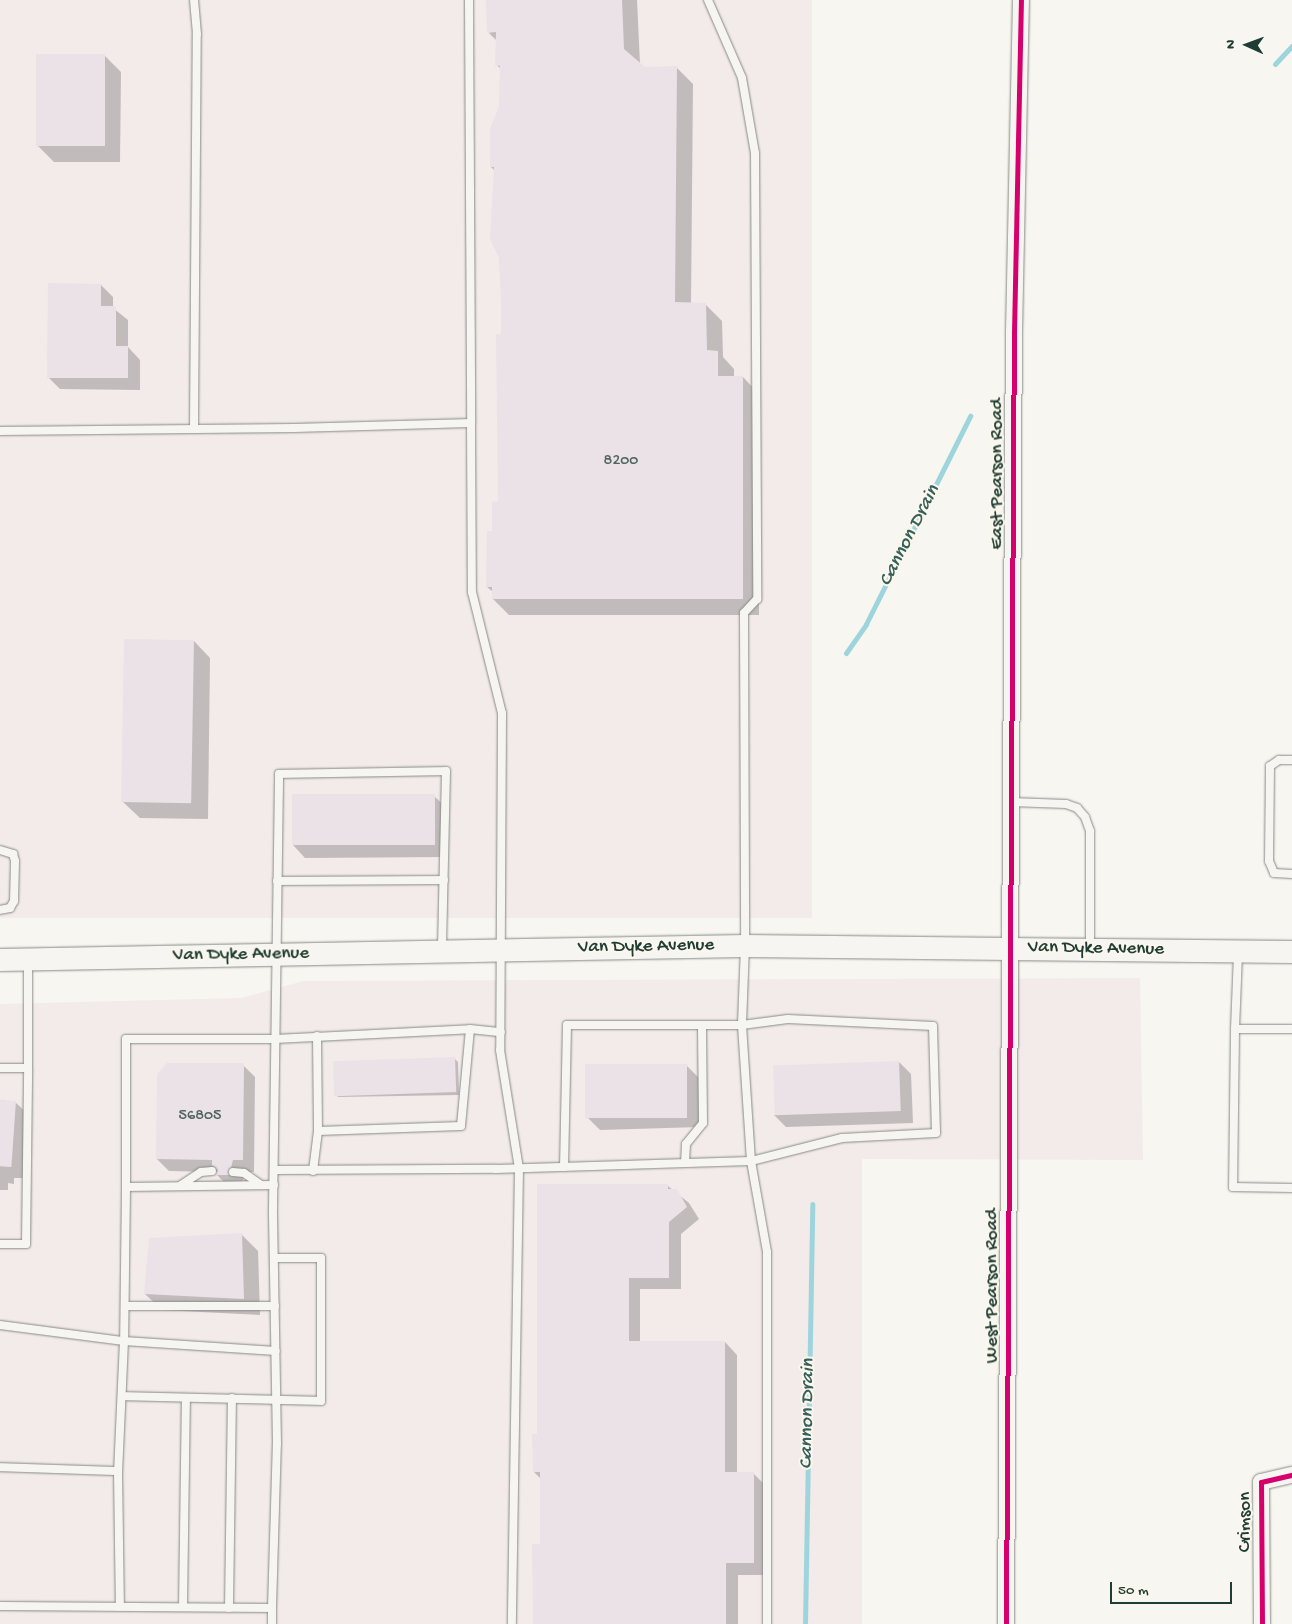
<!DOCTYPE html>
<style>
body{margin:0}
#map{position:relative;width:1292px;height:1624px;overflow:hidden;background:#f8f6f0;font-family:"Gochi Hand",sans-serif}
div>[style]{position:absolute}
.built>*{inset:0;background:#f3eaea;transform-origin:0 0}
.shadow>*{inset:0;background:#0003}
.stream>*{height:5px;margin:-2.5px;padding:0 2.5px;transform-origin:2.5px;border-radius:2.5px;background:#9ed5dc}
.building>*{inset:0;background:#eae2e7;transform-origin:0 0}
.roads{filter:drop-shadow(0 0 1px #868b86) drop-shadow(0 0 1px #868b86)}
.service>*{height:8px;margin:-4px;padding:0 4px;transform-origin:4px;border-radius:4px;background:#f6f5f1}
.minor>*{height:16px;margin:-8px;padding:0 8px;transform-origin:8px;border-radius:8px;background:#f6f5f1}
.secondary>*{height:22px;margin:-11px;padding:0 11px;transform-origin:11px;border-radius:11px;background:#f6f5f1}
.cycleway>*{height:5px;margin:-2.5px;padding:0 2.5px;transform-origin:2.5px;border-radius:2.5px;background:#d6006c}
span{translate:-50% -50%;white-space:nowrap;text-align:center;line-height:1.15;-webkit-text-stroke:4px #fbf7ec;paint-order:stroke}
.number-label{font-size:16px;color:#526661}
.number-label span{-webkit-text-stroke-width:0}
.street-label{font-size:19px;color:#1f3d34}
.water-label{font-size:20px;color:#35605c;font-style:italic}
.north{position:absolute;left:1222px;top:20px;width:50px;height:50px;-webkit-text-stroke:4px #fbf7ec;paint-order:stroke;rotate:272deg;font-size:14px;font-weight:700;line-height:20px;text-align:center;color:#1f3d34}
.north::after{content:'';display:block;margin:auto;width:18px;height:22px;background:#1f3d34;clip-path:polygon(50% 0,100% 100%,50% 72%,0 100%)}
.scale{position:absolute;left:1110px;top:1582px;width:122px;height:22px;box-sizing:border-box;border:2px solid #1f3d34;border-top:0;padding-left:6px;font-size:15px;line-height:18px;white-space:nowrap;color:#1f3d34;-webkit-text-stroke:4px #fbf7ec;paint-order:stroke}
</style>
<div id="map">
<div class="built">
<i style="left:0;top:0;width:812px;height:918px"></i>
<i style="clip-path:polygon(1140px 978px,1143px 1160px,862px 1159px,862px 1624px,0 1624px,0 1004px,241px 998px,304px 981px)"></i>
</div>
<div class="shadow">
<i style="clip-path:polygon(488px 0,637px 0,640px 64px,645px 68px,677px 68px,693px 84px,691px 304px,705px 304px,722px 321px,723px 357px,734px 369px,734px 377px,743px 377px,759px 394px,759px 615px,509px 615px,493px 599px,493px 592px,487px 587px,500px 502px,502px 301px,495px 171px,491px 167px,501px 107px,501px 69px,496px 64px,497px 41px,488px 32px)"></i>
<i style="clip-path:polygon(104px 55px,121px 72px,120px 162px,54px 162px,37px 145px)"></i>
<i style="clip-path:polygon(101px 285px,113px 297px,113px 308px,128px 320px,128px 347px,140px 360px,140px 390px,60px 389px,48px 377px)"></i>
<i style="clip-path:polygon(194px 641px,210px 658px,208px 819px,140px 818px,123px 802px)"></i>
<i style="clip-path:polygon(434px 796px,447px 808px,447px 857px,305px 858px,293px 845px)"></i>
<i style="clip-path:polygon(454px 1058px,458px 1062px,459px 1095px,338px 1097px,335px 1093px)"></i>
<i style="clip-path:polygon(899px 1062px,911px 1074px,913px 1123px,786px 1127px,774px 1115px)"></i>
<i style="clip-path:polygon(243px 1065px,255px 1077px,254px 1172px,245px 1172px,241px 1187px,229px 1187px,217px 1175px,218px 1172px,169px 1171px,157px 1159px)"></i>
<i style="clip-path:polygon(687px 1066px,699px 1078px,700px 1127px,600px 1130px,588px 1118px)"></i>
<i style="clip-path:polygon(0 1100px,15px 1102px,28px 1114px,26px 1178px,14px 1178px,14px 1184px,8px 1183px,8px 1190px,0 1190px)"></i>
<i style="clip-path:polygon(668px 1186px,689px 1203px,699px 1219px,681px 1234px,681px 1289px,640px 1289px,640px 1343px,725px 1342px,737px 1355px,737px 1474px,754px 1474px,766px 1486px,766px 1575px,738px 1575px,738px 1624px,534px 1624px,541px 1546px,541px 1479px,534px 1472px,538px 1435px)"></i>
<i style="clip-path:polygon(242px 1235px,258px 1251px,260px 1315px,162px 1310px,145px 1294px)"></i>
</div>
<div class="stream">
<i style="left:1275px;top:64px;width:25px;rotate:-47deg"></i>
<i style="left:846px;top:653px;width:35px;rotate:-55deg"></i>
<i style="left:866px;top:624px;width:233px;rotate:-63.4deg"></i>
<i style="left:805px;top:1624px;width:420px;rotate:-89deg"></i>
</div>
<div class="building">
<i style="clip-path:polygon(486px 0,622px 0,624px 49px,645px 67px,677px 66px,675px 302px,706px 303px,707px 350px,718px 351px,718px 376px,743px 376px,743px 599px,492px 599px,492px 587px,486px 587px,487px 531px,492px 531px,492px 502px,498px 501px,496px 334px,501px 334px,501px 301px,499px 258px,490px 239px,494px 167px,490px 167px,490px 128px,499px 107px,500px 66px,495px 65px,496px 32px,487px 33px)"></i>
<i style="left:36px;top:54px;width:69px;height:92px"></i>
<i style="clip-path:polygon(48px 283px,101px 284px,101px 306px,116px 306px,116px 346px,128px 346px,128px 378px,47px 378px)"></i>
<i style="left:124px;top:639px;width:70px;height:163px;rotate:1deg"></i>
<i style="left:435px;top:794px;width:51px;height:143px;rotate:90deg"></i>
<i style="left:455px;top:1057px;width:35px;height:122px;rotate:88deg"></i>
<i style="left:899px;top:1061px;width:50px;height:126px;rotate:88deg"></i>
<i style="clip-path:polygon(167px 1063px,244px 1063px,243px 1160px,233px 1160px,229px 1175px,216px 1175px,218px 1170px,212px 1165px,212px 1160px,156px 1159px,157px 1074px)"></i>
<i style="left:585px;top:1064px;width:102px;height:54px"></i>
<i style="left:0;top:1100px;width:16px;height:66px;rotate:4deg"></i>
<i style="clip-path:polygon(537px 1184px,668px 1184px,668px 1189px,677px 1189px,687px 1207px,669px 1222px,669px 1278px,629px 1278px,629px 1341px,725px 1341px,725px 1472px,754px 1472px,754px 1563px,726px 1563px,726px 1624px,533px 1624px,532px 1544px,540px 1544px,540px 1472px,533px 1472px,532px 1434px,537px 1434px)"></i>
<i style="clip-path:polygon(242px 1233px,244px 1299px,144px 1294px,149px 1238px)"></i>
</div>
<div class="roads">
<div class="service">
<i style="left:469px;top:0;width:423px;rotate:89.7deg"></i>
<i style="left:708px;top:0;width:85px;rotate:66.4deg"></i>
<i style="left:742px;top:78px;width:76px;rotate:80.2deg"></i>
<i style="left:755px;top:153px;width:446px;rotate:89.7deg"></i>
<i style="left:757px;top:599px;width:19px;rotate:133deg"></i>
<i style="left:744px;top:613px;width:333px;rotate:89.8deg"></i>
<i style="left:745px;top:946px;width:79px;rotate:92.2deg"></i>
<i style="left:742px;top:1025px;width:46px;rotate:-7.4deg"></i>
<i style="left:788px;top:1019px;width:145px;rotate:2.8deg"></i>
<i style="left:933px;top:1026px;width:107px;rotate:88.4deg"></i>
<i style="left:936px;top:1133px;width:94px;rotate:177deg"></i>
<i style="left:842px;top:1138px;width:94px;rotate:165.8deg"></i>
<i style="left:751px;top:1161px;width:92px;rotate:80deg"></i>
<i style="left:767px;top:1252px;width:372px;rotate:90deg"></i>
<i style="left:194px;top:429px;width:395px;rotate:-89.6deg"></i>
<i style="left:197px;top:34px;width:34px;rotate:-95deg"></i>
<i style="left:0;top:431px;width:294px;rotate:-0.6deg"></i>
<i style="left:294px;top:428px;width:177px;rotate:-1.6deg"></i>
<i style="left:471px;top:423px;width:169px;rotate:89.7deg"></i>
<i style="left:472px;top:592px;width:125px;rotate:76.1deg"></i>
<i style="left:502px;top:713px;width:337px;rotate:90.3deg"></i>
<i style="left:500px;top:1050px;width:120px;rotate:80.9deg"></i>
<i style="left:519px;top:1168px;width:456px;rotate:90.9deg"></i>
<i style="left:1292px;top:760px;width:13px;rotate:180deg"></i>
<i style="left:1279px;top:760px;width:11px;rotate:146deg"></i>
<i style="left:1270px;top:766px;width:95px;rotate:90.6deg"></i>
<i style="left:1269px;top:861px;width:13px;rotate:67deg"></i>
<i style="left:1274px;top:873px;width:18px;rotate:3deg"></i>
<i style="left:1011px;top:802px;width:55px;rotate:2.1deg"></i>
<i style="left:1066px;top:804px;width:12px;rotate:20deg"></i>
<i style="left:1077px;top:808px;width:12px;rotate:48deg"></i>
<i style="left:1085px;top:817px;width:15px;rotate:70deg"></i>
<i style="left:1090px;top:831px;width:116px;rotate:90deg"></i>
<i style="left:0;top:850px;width:14px;rotate:17deg"></i>
<i style="left:13px;top:854px;width:7px;rotate:74deg"></i>
<i style="left:15px;top:861px;width:40px;rotate:91.4deg"></i>
<i style="left:14px;top:901px;width:8px;rotate:120deg"></i>
<i style="left:10px;top:908px;width:10px;rotate:169deg"></i>
<i style="left:277px;top:881px;width:167px;rotate:-0.3deg"></i>
<i style="left:1235px;top:1029px;width:76px;rotate:-87.7deg"></i>
<i style="left:1292px;top:1029px;width:57px;rotate:180deg"></i>
<i style="left:1235px;top:1029px;width:158px;rotate:90.7deg"></i>
<i style="left:1233px;top:1187px;width:59px;rotate:1deg"></i>
<i style="left:0;top:1068px;width:28px"></i>
<i style="left:28px;top:1068px;width:106px;rotate:-90deg"></i>
<i style="left:318px;top:1131px;width:143px;rotate:-2deg"></i>
<i style="left:461px;top:1126px;width:97px;rotate:-84.7deg"></i>
<i style="left:685px;top:1163px;width:19px;rotate:-87deg"></i>
<i style="left:686px;top:1144px;width:27px;rotate:-51deg"></i>
<i style="left:703px;top:1123px;width:98px;rotate:-90.6deg"></i>
<i style="left:275px;top:1170px;width:221px;rotate:-0.3deg"></i>
<i style="left:496px;top:1169px;width:255px;rotate:-1.8deg"></i>
<i style="left:751px;top:1161px;width:136px;rotate:-93.8deg"></i>
<i style="left:742px;top:1025px;width:175px;rotate:180deg"></i>
<i style="left:567px;top:1025px;width:142px;rotate:91.2deg"></i>
<i style="left:313px;top:1171px;width:40px;rotate:-82.9deg"></i>
<i style="left:318px;top:1131px;width:95px;rotate:-90.6deg"></i>
<i style="left:233px;top:1172px;width:11px;rotate:5deg"></i>
<i style="left:244px;top:1173px;width:21px;rotate:35deg"></i>
<i style="left:181px;top:1185px;width:24px;rotate:-33deg"></i>
<i style="left:201px;top:1172px;width:11px;rotate:-5deg"></i>
<i style="left:274px;top:1185px;width:148px;rotate:179.2deg"></i>
<i style="left:126px;top:1187px;width:148px;rotate:-90deg"></i>
<i style="left:126px;top:1039px;width:149px"></i>
<i style="left:275px;top:1039px;width:195px;rotate:-2.9deg"></i>
<i style="left:470px;top:1029px;width:31px;rotate:6deg"></i>
<i style="left:126px;top:1187px;width:154px;rotate:90.7deg"></i>
<i style="left:124px;top:1341px;width:152px;rotate:3.8deg"></i>
<i style="left:0;top:1244px;width:26px"></i>
<i style="left:26px;top:1244px;width:176px;rotate:-89.3deg"></i>
<i style="left:125px;top:1306px;width:150px"></i>
<i style="left:0;top:1325px;width:125px;rotate:7.4deg"></i>
<i style="left:124px;top:1341px;width:130px;rotate:92.6deg"></i>
<i style="left:118px;top:1471px;width:118px;rotate:-178.1deg"></i>
<i style="left:122px;top:1396px;width:199px;rotate:1.4deg"></i>
<i style="left:321px;top:1401px;width:143px;rotate:-90deg"></i>
<i style="left:321px;top:1258px;width:46px;rotate:180deg"></i>
<i style="left:118px;top:1471px;width:136px;rotate:89.2deg"></i>
<i style="left:0;top:1606px;width:272px;rotate:0.4deg"></i>
<i style="left:272px;top:1608px;width:16px;rotate:90deg"></i>
<i style="left:183px;top:1607px;width:209px;rotate:-89.2deg"></i>
<i style="left:229px;top:1608px;width:210px;rotate:-89.2deg"></i>
<i style="left:272px;top:1608px;width:164px;rotate:-88.3deg"></i>
<i style="left:277px;top:1444px;width:235px;rotate:-91deg"></i>
<i style="left:273px;top:1209px;width:435px;rotate:-89.2deg"></i>
<i style="left:279px;top:774px;width:167px;rotate:-1deg"></i>
<i style="left:446px;top:771px;width:179px;rotate:91.3deg"></i>
</div>
<div class="minor">
<i style="left:1006px;top:1624px;width:1292px;rotate:-89.65deg"></i>
<i style="left:1014px;top:332px;width:332px;rotate:-88.8deg"></i>
<i style="left:1262px;top:1624px;width:142px;rotate:-90.4deg"></i>
<i style="left:1261px;top:1482px;width:32px;rotate:-13deg"></i>
</div>
<div class="secondary">
<i style="left:0;top:960px;width:745px;rotate:-1.08deg"></i>
<i style="left:745px;top:946px;width:547px;rotate:0.63deg"></i>
</div>
</div>
<div class="cycleway">
<i style="left:1006px;top:1624px;width:1292px;rotate:-89.65deg"></i>
<i style="left:1014px;top:332px;width:332px;rotate:-88.8deg"></i>
<i style="left:1262px;top:1624px;width:142px;rotate:-90.4deg"></i>
<i style="left:1261px;top:1482px;width:32px;rotate:-13deg"></i>
</div>
<div class="number-label">
<span style="left:621px;top:462px">8200</span>
<span style="left:200px;top:1117px">56805</span>
</div>
<div class="street-label">
<span style="left:998px;top:474px;rotate:-90deg">East Pearson Road</span>
<span style="left:646px;top:947px;rotate:-1deg">Van Dyke Avenue</span>
<span style="left:1096px;top:949px;rotate:1deg">Van Dyke Avenue</span>
<span style="left:241px;top:955px;rotate:-1deg">Van Dyke Avenue</span>
<span style="left:993px;top:1286px;rotate:-90deg">West Pearson Road</span>
<span style="left:1246px;top:1522px;rotate:-90deg">Crimson</span>
</div>
<div class="water-label">
<span style="left:910px;top:536px;rotate:-63deg">Cannon Drain</span>
<span style="left:808px;top:1414px;rotate:-89deg">Cannon Drain</span>
</div>
<div class="north">N</div>
<div class="scale">50 m</div>
</div>
